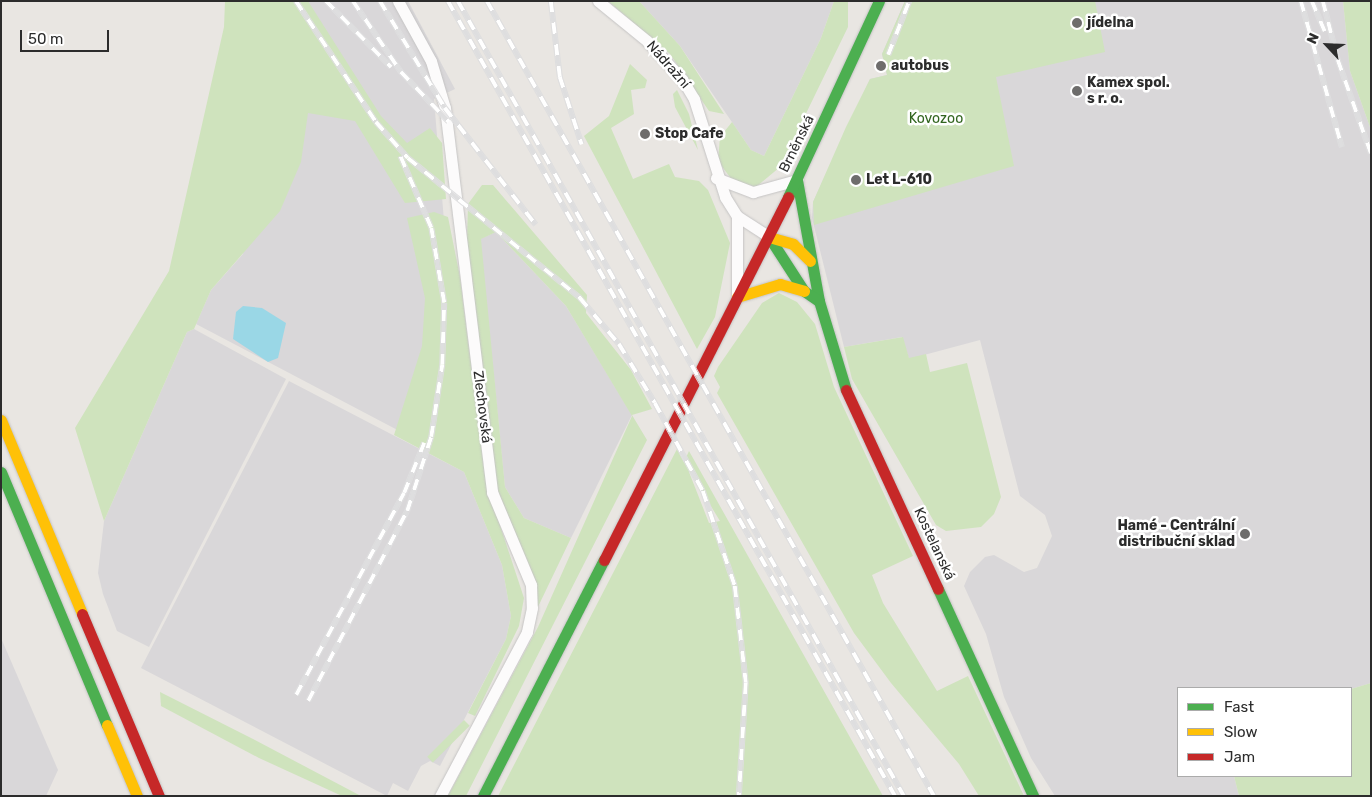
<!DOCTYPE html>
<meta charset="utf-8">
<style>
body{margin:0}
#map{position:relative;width:1372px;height:797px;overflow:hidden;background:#e9e6e2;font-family:Rubik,sans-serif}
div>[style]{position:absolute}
.industrial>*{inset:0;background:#d9d7d9}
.green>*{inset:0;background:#cfe3bd;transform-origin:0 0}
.water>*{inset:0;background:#9ad7e6}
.roads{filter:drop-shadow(0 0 1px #c5c4c4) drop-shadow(0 0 1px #c5c4c4)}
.street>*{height:11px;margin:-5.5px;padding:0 5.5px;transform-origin:5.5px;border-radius:5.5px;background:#fcfbfb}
.fast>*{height:11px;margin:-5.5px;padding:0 5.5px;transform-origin:5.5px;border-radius:5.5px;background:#4caf50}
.slow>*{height:11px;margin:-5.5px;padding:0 5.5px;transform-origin:5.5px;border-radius:5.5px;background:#ffc107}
.jam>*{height:11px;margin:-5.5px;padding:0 5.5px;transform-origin:5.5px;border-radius:5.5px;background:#c62828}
.rail>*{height:5.5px;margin-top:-2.75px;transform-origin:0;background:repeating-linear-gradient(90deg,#fff 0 11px,#dededf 0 22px);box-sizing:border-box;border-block:1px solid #dededf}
.dots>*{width:14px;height:14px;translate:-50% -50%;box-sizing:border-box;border:2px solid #fff;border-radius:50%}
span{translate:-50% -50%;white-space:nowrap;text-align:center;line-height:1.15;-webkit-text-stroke:5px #fff;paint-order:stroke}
.poi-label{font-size:14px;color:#2c2c2c;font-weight:700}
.left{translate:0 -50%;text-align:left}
.right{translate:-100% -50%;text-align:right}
.street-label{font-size:14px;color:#2c2c2c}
.park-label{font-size:14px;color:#32651f}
.frame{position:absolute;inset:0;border:2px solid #2c2c2c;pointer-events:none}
.legend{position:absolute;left:1177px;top:687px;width:175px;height:90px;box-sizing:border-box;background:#fff;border:1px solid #ababab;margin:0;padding:6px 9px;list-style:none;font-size:15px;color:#2c2c2c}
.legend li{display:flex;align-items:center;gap:10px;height:25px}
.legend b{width:25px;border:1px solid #ababab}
.north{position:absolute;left:1302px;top:20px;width:50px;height:50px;-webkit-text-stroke:4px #fff;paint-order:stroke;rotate:295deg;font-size:14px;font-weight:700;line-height:20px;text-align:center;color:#2c2c2c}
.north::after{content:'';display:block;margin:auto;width:18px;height:22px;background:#2c2c2c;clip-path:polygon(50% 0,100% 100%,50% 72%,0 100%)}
.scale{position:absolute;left:20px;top:30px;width:89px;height:22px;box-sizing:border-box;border:2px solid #2c2c2c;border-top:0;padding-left:6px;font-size:15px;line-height:18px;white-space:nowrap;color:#2c2c2c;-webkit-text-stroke:4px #fff;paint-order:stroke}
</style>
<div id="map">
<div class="industrial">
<i style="clip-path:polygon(277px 1px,408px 1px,455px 89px,434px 99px,464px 465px,196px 324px,211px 290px,243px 254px)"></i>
<i style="clip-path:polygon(639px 1px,834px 1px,821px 38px,764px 156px,751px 150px,680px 46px)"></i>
<i style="clip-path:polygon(905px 1px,1343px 1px,1350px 71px,1371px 130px,1371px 683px,1351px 689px,1178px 688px,1178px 776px,1234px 776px,1239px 796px,1055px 796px,1031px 758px,1004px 697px,986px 634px,964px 586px,970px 572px,985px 557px,994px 555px,1024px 572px,1037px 568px,1052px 536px,1045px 515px,1020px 496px,980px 340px,909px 359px,902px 337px,844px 347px,812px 218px,813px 202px,870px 79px,887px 75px,882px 54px)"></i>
<i style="clip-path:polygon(496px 232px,566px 306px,632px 415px,571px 538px,524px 518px,505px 487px,480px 239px)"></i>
<i style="clip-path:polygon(194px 329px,286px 379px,149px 647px,117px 631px,103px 594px,98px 573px,104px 521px,187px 332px)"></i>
<i style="clip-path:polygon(289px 381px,464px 472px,502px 565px,511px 616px,506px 639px,440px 766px,430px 761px,421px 766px,408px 791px,393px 783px,387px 796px,141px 668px)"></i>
<i style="clip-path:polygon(1px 638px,58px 770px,46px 796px,1px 796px)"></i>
</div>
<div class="green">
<i style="clip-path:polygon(225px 1px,308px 1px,381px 116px,407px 143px,430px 128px,442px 143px,446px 199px,405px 203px,355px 121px,308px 113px,301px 162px,280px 211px,211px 290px,194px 329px,187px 332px,104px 521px,75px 428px,169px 271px,224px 27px)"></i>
<i style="clip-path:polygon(608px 1px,639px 1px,680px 46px,724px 114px,709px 111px,670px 54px)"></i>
<i style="clip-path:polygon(834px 1px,848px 1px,848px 27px,780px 167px,756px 187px,732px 180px,718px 161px,720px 137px,732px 122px,751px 150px,764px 156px,821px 38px)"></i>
<i style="clip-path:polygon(905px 1px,1095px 1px,1105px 52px,996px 77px,1014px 166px,814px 225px,813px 202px,846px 127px,870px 79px,887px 75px,882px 54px)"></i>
<i style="clip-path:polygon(1343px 1px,1371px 1px,1371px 130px,1350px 71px)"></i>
<i style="clip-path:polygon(630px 64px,647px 80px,645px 88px,631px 90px,634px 114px,611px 128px,633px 179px,669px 164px,675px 177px,699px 181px,708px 190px,730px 243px,715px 317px,697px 349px,584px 136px,609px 116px)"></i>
<i style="clip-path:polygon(677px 90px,689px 114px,698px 150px,675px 107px,673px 94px)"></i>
<i style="clip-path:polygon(482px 185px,493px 185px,587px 295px,586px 313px,631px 370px,652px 409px,632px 415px,647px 440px,466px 796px,448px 796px,538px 627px,632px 416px,566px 306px,496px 232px,481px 239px,505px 487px,524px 518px,571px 538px,536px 611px,537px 588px,496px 486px,467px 239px,468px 204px)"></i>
<i style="clip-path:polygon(434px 212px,448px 217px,460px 277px,486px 483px,524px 598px,519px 626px,475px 716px,468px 713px,506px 639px,511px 616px,502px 565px,464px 472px,394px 435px,422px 346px,425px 298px,407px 218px)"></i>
<i style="clip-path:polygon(779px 293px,797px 302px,815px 324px,834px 387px,913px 556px,872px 575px,883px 603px,937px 691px,968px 676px,1024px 796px,979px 796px,959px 764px,891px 683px,854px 633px,717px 393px,720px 387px,714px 376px,718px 367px,762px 303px)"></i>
<i style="clip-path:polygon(903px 337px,909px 358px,926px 354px,930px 372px,967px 363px,1001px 497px,994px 514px,981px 527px,946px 531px,936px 525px,852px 379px,844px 347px)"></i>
<i style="clip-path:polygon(evenodd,677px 449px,684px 462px,689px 451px,883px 796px,498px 796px,677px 449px,689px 472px,690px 472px,720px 521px,709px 523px,689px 472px)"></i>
<i style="clip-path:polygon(1371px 683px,1371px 796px,1239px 796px,1234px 776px,1351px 776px,1351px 689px)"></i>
<i style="clip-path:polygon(160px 692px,253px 739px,361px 796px,342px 796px,259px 758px,161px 706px)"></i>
<i style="left:464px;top:720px;width:8px;height:52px;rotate:45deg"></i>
</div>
<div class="water">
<i style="clip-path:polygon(243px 306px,262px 308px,286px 323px,278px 358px,268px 362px,233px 339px,236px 312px)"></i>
</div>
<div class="roads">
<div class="street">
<i style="left:398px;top:1px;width:68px;rotate:61.2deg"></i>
<i style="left:431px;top:61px;width:49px;rotate:73.4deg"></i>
<i style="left:445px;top:108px;width:387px;rotate:83deg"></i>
<i style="left:492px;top:492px;width:101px;rotate:67.2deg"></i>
<i style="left:531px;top:585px;width:23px;rotate:88deg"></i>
<i style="left:532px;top:608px;width:25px;rotate:102deg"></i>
<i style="left:527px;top:632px;width:186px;rotate:117.9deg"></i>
<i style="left:598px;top:1px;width:63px;rotate:39.2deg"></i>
<i style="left:647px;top:41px;width:52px;rotate:47.4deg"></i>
<i style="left:682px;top:79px;width:23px;rotate:59deg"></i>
<i style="left:694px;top:99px;width:103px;rotate:72.4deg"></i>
<i style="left:725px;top:197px;width:22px;rotate:58deg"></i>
<i style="left:737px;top:216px;width:38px;rotate:33deg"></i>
<i style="left:716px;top:178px;width:40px;rotate:21deg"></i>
<i style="left:753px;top:192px;width:46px;rotate:-15.3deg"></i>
<i style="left:737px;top:294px;width:78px;rotate:-90deg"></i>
</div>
<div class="fast">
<i style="left:797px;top:180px;width:123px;rotate:79.7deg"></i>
<i style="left:819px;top:301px;width:93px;rotate:73.1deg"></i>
<i style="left:788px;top:197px;width:216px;rotate:-65.1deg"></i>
<i style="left:769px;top:237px;width:64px;rotate:57.1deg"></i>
<i style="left:804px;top:291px;width:18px;rotate:34deg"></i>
<i style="left:1px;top:472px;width:274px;rotate:67.3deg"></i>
<i style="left:938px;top:589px;width:228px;rotate:65.3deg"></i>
<i style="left:483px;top:796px;width:265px;rotate:-62.9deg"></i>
</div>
<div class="slow">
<i style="left:769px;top:237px;width:25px;rotate:16deg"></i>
<i style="left:793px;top:244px;width:24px;rotate:45deg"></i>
<i style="left:737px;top:297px;width:45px;rotate:-16.8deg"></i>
<i style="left:780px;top:284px;width:25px;rotate:16deg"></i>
<i style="left:1px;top:420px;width:210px;rotate:67.3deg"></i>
<i style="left:107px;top:725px;width:77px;rotate:67.1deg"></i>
</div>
<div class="jam">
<i style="left:846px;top:390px;width:219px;rotate:65.2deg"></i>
<i style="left:604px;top:560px;width:407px;rotate:-63.1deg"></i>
<i style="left:82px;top:614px;width:198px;rotate:67.1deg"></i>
</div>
</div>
<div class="rail">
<i style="left:296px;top:1px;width:145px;rotate:56.5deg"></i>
<i style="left:376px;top:122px;width:48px;rotate:48.4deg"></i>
<i style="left:408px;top:158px;width:222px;rotate:39.1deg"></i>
<i style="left:580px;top:298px;width:60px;rotate:49.7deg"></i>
<i style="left:619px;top:344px;width:69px;rotate:58.6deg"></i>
<i style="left:655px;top:403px;width:100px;rotate:61.4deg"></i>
<i style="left:703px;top:491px;width:100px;rotate:71.4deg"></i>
<i style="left:735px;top:586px;width:98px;rotate:83.5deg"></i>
<i style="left:746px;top:683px;width:113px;rotate:93.5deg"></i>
<i style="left:326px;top:1px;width:93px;rotate:45.4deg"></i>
<i style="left:353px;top:1px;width:86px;rotate:55.9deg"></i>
<i style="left:401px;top:72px;width:69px;rotate:46.2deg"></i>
<i style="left:380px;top:1px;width:125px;rotate:58.7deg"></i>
<i style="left:445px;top:108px;width:148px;rotate:52.1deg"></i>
<i style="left:448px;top:1px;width:912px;rotate:60.65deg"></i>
<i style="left:458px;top:1px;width:912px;rotate:60.71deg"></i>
<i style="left:487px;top:1px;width:912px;rotate:60.65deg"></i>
<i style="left:551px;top:1px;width:77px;rotate:83.2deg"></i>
<i style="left:560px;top:77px;width:71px;rotate:72.1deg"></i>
<i style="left:1301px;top:1px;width:152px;rotate:74.3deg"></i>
<i style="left:1312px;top:1px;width:33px;rotate:67deg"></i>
<i style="left:1323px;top:1px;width:61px;rotate:75.7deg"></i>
<i style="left:1338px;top:60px;width:99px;rotate:70.5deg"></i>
<i style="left:888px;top:55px;width:58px;rotate:-68.7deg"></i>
<i style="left:296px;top:695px;width:229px;rotate:-61.9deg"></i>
<i style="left:404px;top:493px;width:54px;rotate:-68.2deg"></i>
<i style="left:308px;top:701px;width:214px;rotate:-62.5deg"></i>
<i style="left:407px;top:511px;width:78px;rotate:-72deg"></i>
<i style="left:431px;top:437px;width:73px;rotate:-81.3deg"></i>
<i style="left:442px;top:365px;width:62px;rotate:-88.2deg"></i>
<i style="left:444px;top:303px;width:76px;rotate:-99.8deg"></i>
<i style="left:431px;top:228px;width:78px;rotate:-113.3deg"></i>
</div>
<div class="dots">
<i style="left:1077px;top:23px;background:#6e6d6c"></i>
<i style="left:881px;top:66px;background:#6e6d6c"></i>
<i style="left:1077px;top:91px;background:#6e6d6c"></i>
<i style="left:645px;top:134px;background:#6e6d6c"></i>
<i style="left:856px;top:180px;background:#6e6d6c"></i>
<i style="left:1245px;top:534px;background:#6e6d6c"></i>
</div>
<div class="poi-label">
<span class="left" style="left:1087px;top:23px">jídelna</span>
<span class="left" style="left:891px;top:66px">autobus</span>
<span class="left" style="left:1087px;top:91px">Kamex spol.<br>s r. o.</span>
<span class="left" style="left:655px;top:134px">Stop Cafe</span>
<span class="left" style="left:866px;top:180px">Let L-610</span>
<span class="right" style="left:1235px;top:534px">Hamé - Centrální<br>distribuční sklad</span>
</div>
<div class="street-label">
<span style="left:668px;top:65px;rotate:49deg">Nádražní</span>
<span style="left:797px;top:144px;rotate:-64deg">Brněnská</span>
<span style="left:482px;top:407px;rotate:83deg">Zlechovská</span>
<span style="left:934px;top:544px;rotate:65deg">Kostelanská</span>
</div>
<div class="park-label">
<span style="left:936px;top:119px">Kovozoo</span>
</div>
<div class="frame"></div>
<ul class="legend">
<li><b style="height:6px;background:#4caf50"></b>Fast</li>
<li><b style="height:6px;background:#ffc107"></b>Slow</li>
<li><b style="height:6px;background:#c62828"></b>Jam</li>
</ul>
<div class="north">N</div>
<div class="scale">50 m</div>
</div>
